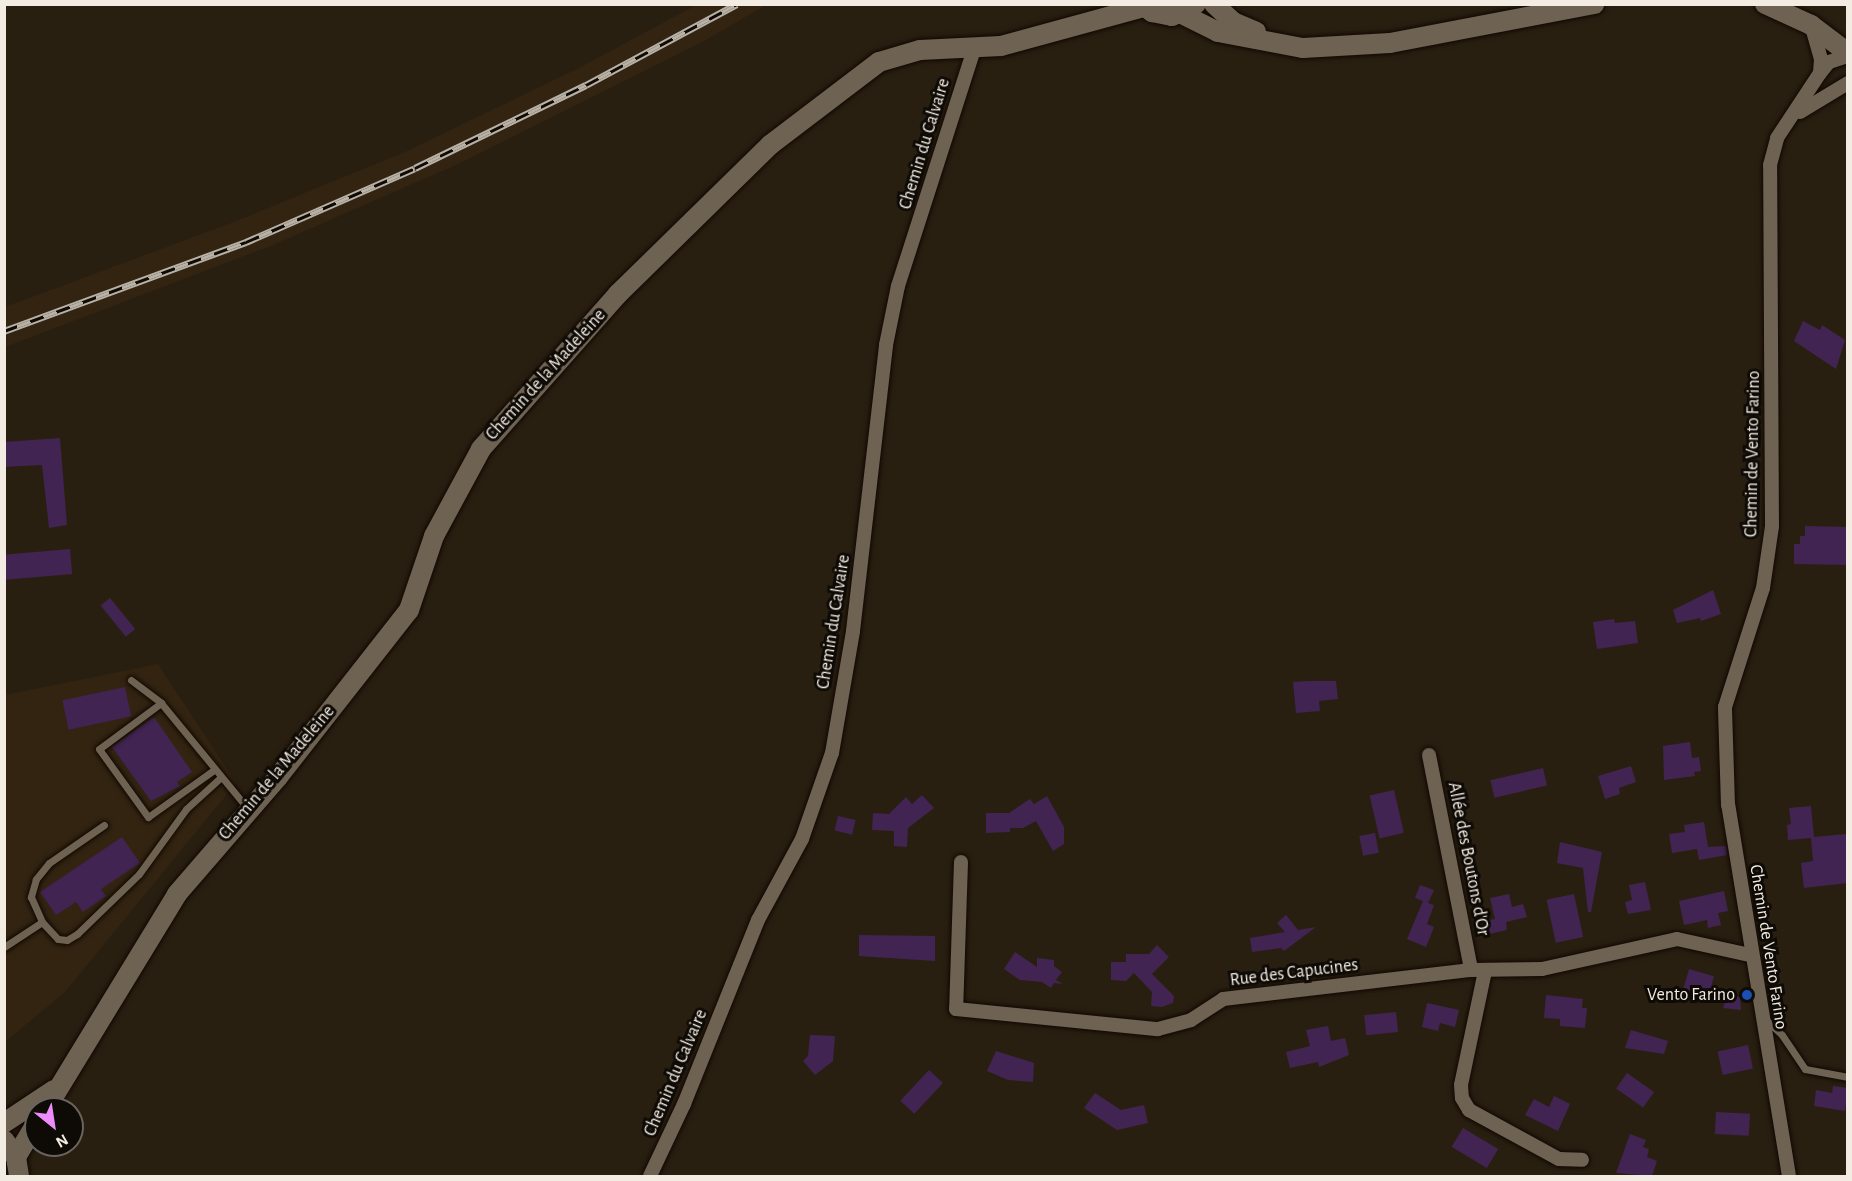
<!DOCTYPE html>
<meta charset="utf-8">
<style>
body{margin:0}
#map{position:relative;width:1852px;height:1181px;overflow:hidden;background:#291f11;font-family:"Alegreya Sans",sans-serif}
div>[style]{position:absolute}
.built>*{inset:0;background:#322411}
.building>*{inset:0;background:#412451;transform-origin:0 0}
.roads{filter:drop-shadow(0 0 2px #110801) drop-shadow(0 0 2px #110801)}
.lane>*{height:7px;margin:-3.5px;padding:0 3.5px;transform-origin:3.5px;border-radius:3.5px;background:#6e6253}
.street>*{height:14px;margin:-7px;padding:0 7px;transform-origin:7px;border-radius:7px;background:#6e6253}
.secondary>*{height:20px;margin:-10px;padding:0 10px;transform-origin:10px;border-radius:10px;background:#6e6253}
.rail>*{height:7px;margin-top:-3.5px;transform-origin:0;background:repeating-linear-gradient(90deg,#0e0a05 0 14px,#b8b1a6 0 28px);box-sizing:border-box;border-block:2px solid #b8b1a6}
.dots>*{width:16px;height:16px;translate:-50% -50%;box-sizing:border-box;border:3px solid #0e0a05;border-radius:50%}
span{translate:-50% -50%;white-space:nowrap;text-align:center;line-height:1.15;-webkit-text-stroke:6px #0e0a05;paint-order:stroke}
.street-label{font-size:18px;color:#f3ece3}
.poi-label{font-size:18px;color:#f3ece3}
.right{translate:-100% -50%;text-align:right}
.frame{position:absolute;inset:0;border:6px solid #f3ece3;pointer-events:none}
.north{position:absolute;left:24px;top:1097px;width:60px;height:60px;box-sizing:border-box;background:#0e0a05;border:2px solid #6a645e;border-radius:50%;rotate:150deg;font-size:16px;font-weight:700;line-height:24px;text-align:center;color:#f3ece3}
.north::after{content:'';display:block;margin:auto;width:21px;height:27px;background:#ec8cfa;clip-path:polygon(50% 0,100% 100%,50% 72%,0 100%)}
</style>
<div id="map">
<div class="built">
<i style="clip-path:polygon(698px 4px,766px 5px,702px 42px,460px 163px,273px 245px,5px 347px,5px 307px,234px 222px,405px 152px,577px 69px)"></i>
<i style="clip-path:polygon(158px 664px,236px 783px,65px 992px,5px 1042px,5px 695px)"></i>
</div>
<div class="building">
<i style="clip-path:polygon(1803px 321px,1820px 330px,1822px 325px,1845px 340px,1836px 369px,1794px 341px)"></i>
<i style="clip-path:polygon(60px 438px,67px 525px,49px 528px,42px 465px,4px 467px,4px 442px)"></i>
<i style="clip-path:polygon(1805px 526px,1848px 527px,1848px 565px,1794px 564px,1794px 544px,1800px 544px,1800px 536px,1805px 536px)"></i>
<i style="left:70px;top:549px;width:25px;height:67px;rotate:85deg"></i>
<i style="clip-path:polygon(1713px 590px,1721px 614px,1701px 621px,1700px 618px,1677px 623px,1673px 610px)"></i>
<i style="left:110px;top:598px;width:40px;height:12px;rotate:51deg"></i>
<i style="clip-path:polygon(1614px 619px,1615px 623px,1635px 621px,1638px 643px,1597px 649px,1593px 622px)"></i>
<i style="clip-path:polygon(1307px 681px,1336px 681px,1338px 699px,1319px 701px,1320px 711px,1296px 713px,1293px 682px)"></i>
<i style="left:125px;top:687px;width:30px;height:64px;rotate:78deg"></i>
<i style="clip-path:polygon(154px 717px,192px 772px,177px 782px,180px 786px,151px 801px,112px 747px)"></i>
<i style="clip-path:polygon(1690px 742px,1692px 758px,1699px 757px,1701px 771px,1694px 772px,1695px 776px,1664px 780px,1663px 746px)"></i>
<i style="clip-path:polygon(1631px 766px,1636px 782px,1619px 788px,1620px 794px,1605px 799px,1598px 776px)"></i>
<i style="left:1543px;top:768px;width:18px;height:54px;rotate:77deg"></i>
<i style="left:1394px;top:790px;width:44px;height:25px;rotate:77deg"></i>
<i style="clip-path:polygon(922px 795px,934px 808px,908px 828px,907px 847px,894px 846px,894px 831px,872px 830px,873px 813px,889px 814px,906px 797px,912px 804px)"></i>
<i style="clip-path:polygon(1047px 796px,1064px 827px,1064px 844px,1053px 851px,1036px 821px,1023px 828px,1010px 828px,1010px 832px,986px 833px,986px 813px,1009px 813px,1030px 799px,1034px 804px)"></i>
<i style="clip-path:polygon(1811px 806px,1814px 837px,1846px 834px,1848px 883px,1804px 888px,1801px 863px,1813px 861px,1811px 838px,1788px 840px,1787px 825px,1791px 824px,1789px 808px)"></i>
<i style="left:838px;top:816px;width:18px;height:15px;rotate:13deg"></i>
<i style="clip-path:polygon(1704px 822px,1708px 847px,1726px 846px,1727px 855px,1699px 860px,1697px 849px,1672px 853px,1669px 834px,1685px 832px,1684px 825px)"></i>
<i style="left:1375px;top:833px;width:20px;height:16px;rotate:79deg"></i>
<i style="clip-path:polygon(122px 837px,140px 863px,101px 889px,106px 896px,83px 912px,76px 902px,56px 915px,40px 892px)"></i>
<i style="clip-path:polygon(1560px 842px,1602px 852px,1591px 912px,1588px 912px,1583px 868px,1557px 863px)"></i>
<i style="clip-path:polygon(1645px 882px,1651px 910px,1628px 914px,1625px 902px,1632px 900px,1629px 885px)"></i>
<i style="clip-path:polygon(1420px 885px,1434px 890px,1428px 903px,1434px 905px,1427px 924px,1434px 927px,1426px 947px,1407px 939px,1423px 901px,1415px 898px)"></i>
<i style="clip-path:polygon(1724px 891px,1728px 911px,1718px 913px,1721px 925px,1708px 928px,1707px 920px,1684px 925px,1679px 901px)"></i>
<i style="clip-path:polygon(1509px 894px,1512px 907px,1523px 904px,1527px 917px,1506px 922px,1507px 930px,1489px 934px,1486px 921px,1495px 919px,1490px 898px)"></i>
<i style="left:1574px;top:894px;width:44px;height:28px;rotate:78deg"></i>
<i style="clip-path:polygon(1286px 915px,1298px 930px,1316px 927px,1284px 951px,1281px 948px,1252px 952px,1250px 938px,1285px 932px,1277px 923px)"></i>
<i style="clip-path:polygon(859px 935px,935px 936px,935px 961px,859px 956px)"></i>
<i style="clip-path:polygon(1157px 945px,1169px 957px,1152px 974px,1174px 996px,1173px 1003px,1162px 1007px,1151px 1006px,1152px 992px,1134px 973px,1126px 981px,1111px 980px,1111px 962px,1126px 962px,1126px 954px,1149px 954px)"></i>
<i style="clip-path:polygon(1015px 952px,1037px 967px,1037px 958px,1054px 960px,1054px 966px,1062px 972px,1056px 980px,1063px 984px,1054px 983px,1051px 988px,1042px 982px,1020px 980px,1004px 969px)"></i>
<i style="left:1689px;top:969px;width:26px;height:21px;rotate:16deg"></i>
<i style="clip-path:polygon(1546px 995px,1583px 999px,1582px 1008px,1587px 1008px,1585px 1028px,1560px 1026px,1560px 1019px,1544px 1018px)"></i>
<i style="clip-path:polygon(1727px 996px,1740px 997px,1741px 1010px,1723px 1008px)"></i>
<i style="clip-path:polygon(1427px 1003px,1459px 1010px,1455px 1027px,1440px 1023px,1438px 1031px,1422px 1027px)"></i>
<i style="left:1396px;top:1012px;width:20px;height:32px;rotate:84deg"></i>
<i style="clip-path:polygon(1328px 1026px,1331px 1041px,1345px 1038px,1349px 1055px,1319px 1067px,1318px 1062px,1290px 1068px,1286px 1052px,1310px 1046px,1306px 1030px)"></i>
<i style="clip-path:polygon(1631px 1030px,1668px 1041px,1664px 1054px,1625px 1048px)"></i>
<i style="clip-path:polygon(810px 1035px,835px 1036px,833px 1061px,815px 1075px,803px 1061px,808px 1056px)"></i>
<i style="left:1748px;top:1045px;width:24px;height:31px;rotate:78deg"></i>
<i style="clip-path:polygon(996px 1051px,1034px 1063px,1033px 1082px,1008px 1080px,987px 1071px)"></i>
<i style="left:929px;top:1070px;width:19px;height:42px;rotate:43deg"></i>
<i style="left:1627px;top:1073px;width:33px;height:19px;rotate:35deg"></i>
<i style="clip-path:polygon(1833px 1086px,1848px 1088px,1845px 1111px,1814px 1106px,1816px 1090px,1832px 1093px)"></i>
<i style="clip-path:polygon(1095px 1093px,1121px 1110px,1144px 1105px,1148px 1123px,1117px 1130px,1084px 1108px)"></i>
<i style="clip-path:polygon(1554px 1096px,1570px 1104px,1558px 1131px,1525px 1115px,1534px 1099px,1549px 1107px)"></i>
<i style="left:1716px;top:1112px;width:34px;height:22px;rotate:3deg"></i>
<i style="left:1463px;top:1128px;width:41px;height:22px;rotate:31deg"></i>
<i style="clip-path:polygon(1630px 1134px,1646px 1140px,1643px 1147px,1649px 1149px,1647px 1157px,1657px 1161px,1652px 1176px,1616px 1173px)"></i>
</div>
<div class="roads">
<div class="lane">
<i style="left:131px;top:680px;width:38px;rotate:37deg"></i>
<i style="left:161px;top:703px;width:137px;rotate:50.6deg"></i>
<i style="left:161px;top:703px;width:77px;rotate:143.4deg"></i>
<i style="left:99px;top:749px;width:84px;rotate:54.2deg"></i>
<i style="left:148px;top:817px;width:81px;rotate:-35.5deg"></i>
<i style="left:104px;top:825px;width:67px;rotate:145.4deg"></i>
<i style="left:49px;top:863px;width:21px;rotate:129deg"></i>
<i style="left:36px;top:879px;width:19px;rotate:106deg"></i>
<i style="left:31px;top:897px;width:27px;rotate:66deg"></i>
<i style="left:42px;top:922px;width:23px;rotate:47deg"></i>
<i style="left:58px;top:939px;width:9px;rotate:6deg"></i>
<i style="left:67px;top:940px;width:12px;rotate:-31deg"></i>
<i style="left:77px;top:934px;width:86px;rotate:-44.1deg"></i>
<i style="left:139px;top:874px;width:80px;rotate:-54.1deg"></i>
<i style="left:186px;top:809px;width:47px;rotate:-42.4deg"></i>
<i style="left:4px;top:947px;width:45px;rotate:-33.3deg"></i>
<i style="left:1765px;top:1019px;width:23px;rotate:43deg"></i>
<i style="left:1782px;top:1035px;width:41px;rotate:55.9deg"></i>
<i style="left:1805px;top:1069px;width:44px;rotate:10.5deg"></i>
</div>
<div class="street">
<i style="left:1820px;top:73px;width:14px;rotate:-51deg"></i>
<i style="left:1829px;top:62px;width:20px;rotate:-18deg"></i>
<i style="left:1800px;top:112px;width:56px;rotate:-31.1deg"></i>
<i style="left:1429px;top:755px;width:219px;rotate:78.9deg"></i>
<i style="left:961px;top:862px;width:147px;rotate:91.9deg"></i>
<i style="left:956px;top:1009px;width:203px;rotate:5.7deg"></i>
<i style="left:1158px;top:1029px;width:34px;rotate:-15deg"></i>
<i style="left:1191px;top:1020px;width:38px;rotate:-33deg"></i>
<i style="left:1223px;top:999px;width:250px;rotate:-6.7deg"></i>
<i style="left:1471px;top:970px;width:71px;rotate:-0.8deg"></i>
<i style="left:1542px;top:969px;width:138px;rotate:-12.5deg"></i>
<i style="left:1677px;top:939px;width:75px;rotate:12.4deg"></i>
<i style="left:1485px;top:971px;width:116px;rotate:101.9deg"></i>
<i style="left:1461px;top:1085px;width:13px;rotate:86deg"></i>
<i style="left:1462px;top:1098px;width:14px;rotate:60deg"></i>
<i style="left:1469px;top:1110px;width:102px;rotate:28.6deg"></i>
<i style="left:1559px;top:1159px;width:23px;rotate:2deg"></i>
<i style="left:650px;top:1176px;width:80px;rotate:-64.7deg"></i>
<i style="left:684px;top:1104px;width:198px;rotate:-68.1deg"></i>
<i style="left:758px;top:920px;width:92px;rotate:-61.5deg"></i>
<i style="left:802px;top:839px;width:91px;rotate:-70.8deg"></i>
<i style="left:832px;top:753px;width:124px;rotate:-80.2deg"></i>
<i style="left:853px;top:631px;width:288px;rotate:-83.4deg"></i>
<i style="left:886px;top:345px;width:60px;rotate:-78.5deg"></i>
<i style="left:898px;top:286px;width:249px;rotate:-72.2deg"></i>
<i style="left:1789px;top:1176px;width:376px;rotate:-99.3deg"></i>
<i style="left:1728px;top:805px;width:98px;rotate:-91.8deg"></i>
<i style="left:1725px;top:707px;width:125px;rotate:-72.3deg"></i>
<i style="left:1763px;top:588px;width:63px;rotate:-81.7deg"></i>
<i style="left:1772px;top:526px;width:361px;rotate:-90.3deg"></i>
<i style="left:1770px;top:165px;width:28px;rotate:-75deg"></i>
<i style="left:1777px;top:138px;width:78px;rotate:-56.5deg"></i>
<i style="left:1820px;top:73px;width:14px;rotate:-86deg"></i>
<i style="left:1821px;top:59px;width:35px;rotate:-106deg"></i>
</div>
<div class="secondary">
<i style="left:1142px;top:4px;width:13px;rotate:39deg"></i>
<i style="left:1152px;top:12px;width:20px;rotate:11deg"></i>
<i style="left:1172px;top:16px;width:27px;rotate:-27deg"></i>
<i style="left:1214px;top:4px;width:26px;rotate:43deg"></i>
<i style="left:1233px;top:22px;width:25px;rotate:23deg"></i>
<i style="left:1765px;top:4px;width:51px;rotate:24.5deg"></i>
<i style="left:1811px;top:25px;width:46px;rotate:37.1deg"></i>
<i style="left:1182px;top:14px;width:40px;rotate:26.6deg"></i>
<i style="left:1218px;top:32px;width:86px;rotate:10.7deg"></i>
<i style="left:1303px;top:48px;width:87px;rotate:-3.3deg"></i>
<i style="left:1390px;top:43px;width:208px;rotate:-10.8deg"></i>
<i style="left:46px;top:1109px;width:252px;rotate:-58.6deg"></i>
<i style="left:177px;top:894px;width:155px;rotate:-49.2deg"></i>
<i style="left:278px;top:777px;width:212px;rotate:-51.9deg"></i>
<i style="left:409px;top:610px;width:78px;rotate:-71.3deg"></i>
<i style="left:434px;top:536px;width:99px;rotate:-61.6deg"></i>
<i style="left:481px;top:449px;width:207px;rotate:-48.5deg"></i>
<i style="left:618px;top:294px;width:213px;rotate:-44.4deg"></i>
<i style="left:770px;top:145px;width:137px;rotate:-37.3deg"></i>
<i style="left:879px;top:62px;width:43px;rotate:-16.3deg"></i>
<i style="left:920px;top:50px;width:81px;rotate:-2.8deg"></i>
<i style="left:1001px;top:46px;width:148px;rotate:-15.3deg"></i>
<i style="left:4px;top:1123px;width:60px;rotate:-33.4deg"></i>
<i style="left:4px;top:1140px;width:21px;rotate:55deg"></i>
<i style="left:16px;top:1157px;width:19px;rotate:81deg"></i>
<i style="left:16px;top:1157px;width:39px;rotate:-59deg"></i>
</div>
</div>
<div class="rail">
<i style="left:4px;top:331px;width:258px;rotate:-20.2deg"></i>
<i style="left:246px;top:242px;width:184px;rotate:-23.6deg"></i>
<i style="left:415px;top:168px;width:190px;rotate:-25.9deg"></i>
<i style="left:586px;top:85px;width:171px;rotate:-28.2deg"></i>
</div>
<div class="dots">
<i style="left:1747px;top:995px;background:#1a4fb4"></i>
</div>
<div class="street-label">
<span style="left:925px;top:144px;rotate:-73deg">Chemin du Calvaire</span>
<span style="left:546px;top:375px;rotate:-48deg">Chemin de la Madeleine</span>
<span style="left:1753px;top:454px;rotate:-89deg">Chemin de Vento Farino</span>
<span style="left:834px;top:622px;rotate:-81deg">Chemin du Calvaire</span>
<span style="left:277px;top:773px;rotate:-50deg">Chemin de la Madeleine</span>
<span style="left:1468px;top:859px;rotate:79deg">Allée des Boutons d'Or</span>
<span style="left:1768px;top:947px;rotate:81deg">Chemin de Vento Farino</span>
<span style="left:1294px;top:973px;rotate:-7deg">Rue des Capucines</span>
<span style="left:676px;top:1073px;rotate:-67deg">Chemin du Calvaire</span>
</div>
<div class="poi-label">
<span class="right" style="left:1735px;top:995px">Vento Farino</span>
</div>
<div class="frame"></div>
<div class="north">N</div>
</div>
